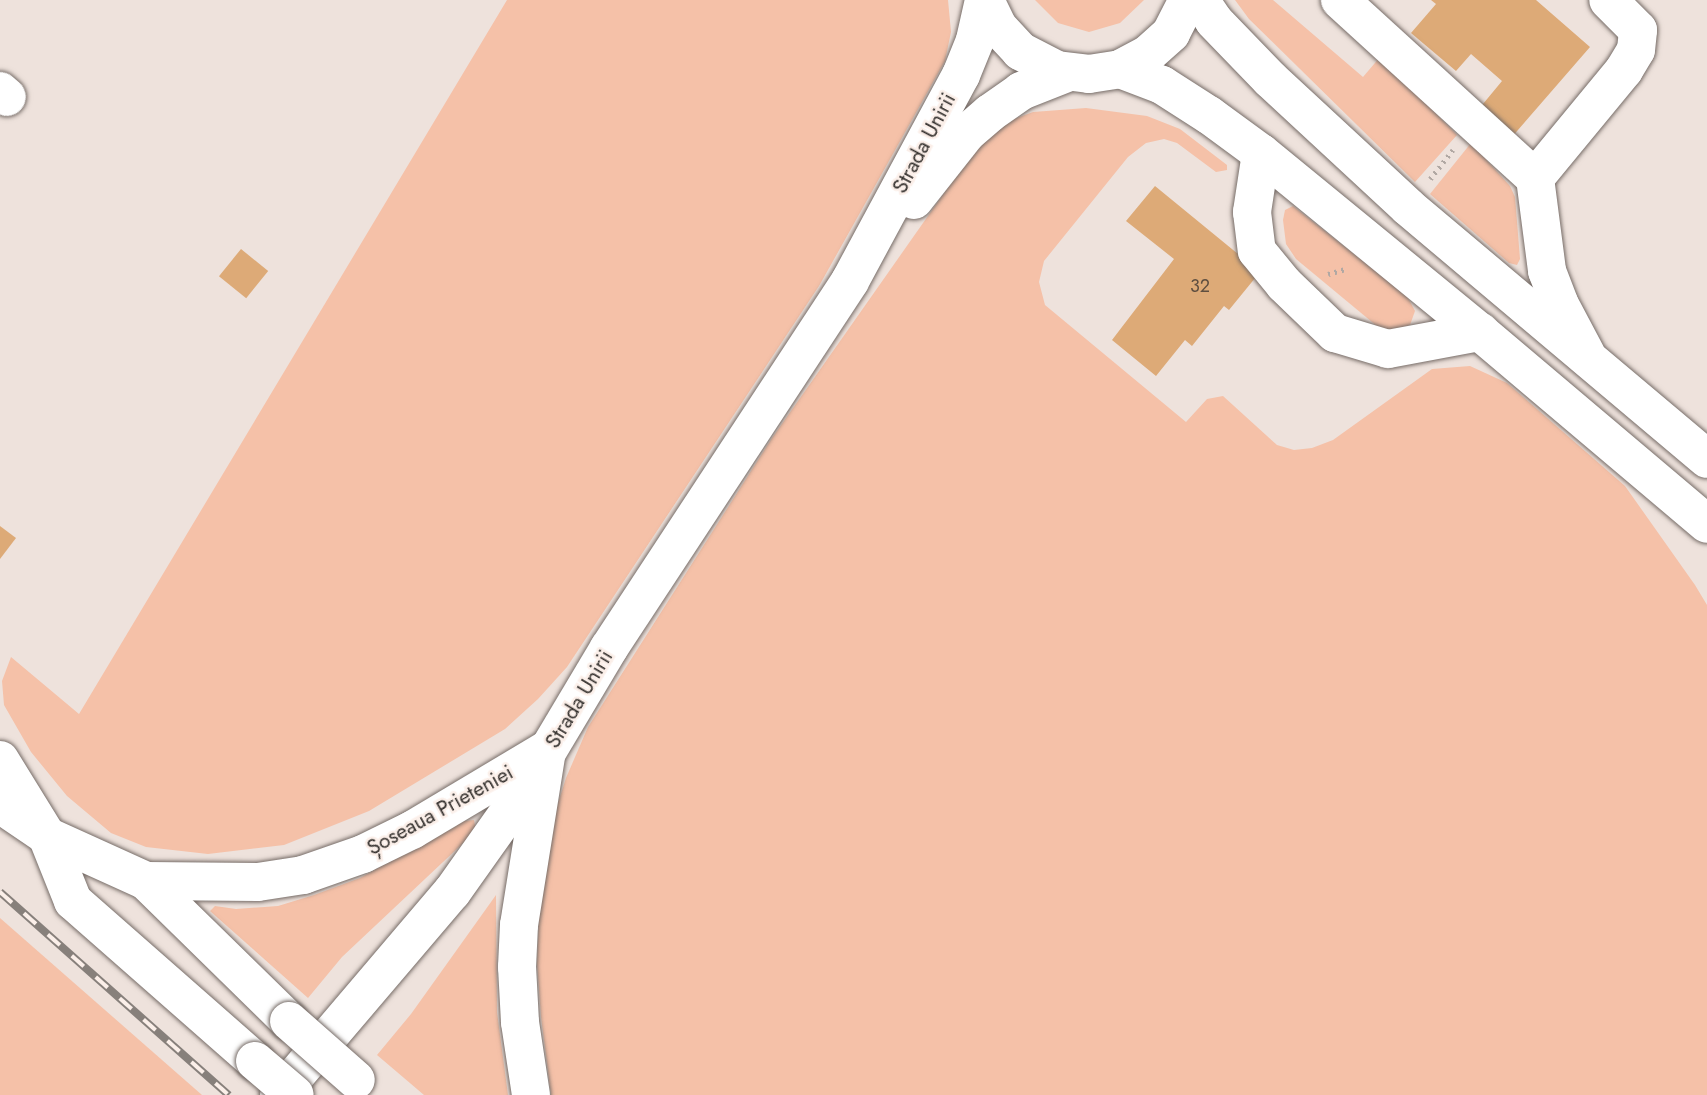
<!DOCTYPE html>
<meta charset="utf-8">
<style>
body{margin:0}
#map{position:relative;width:1707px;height:1095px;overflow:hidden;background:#eee2dc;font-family:Jost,sans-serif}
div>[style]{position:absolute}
.green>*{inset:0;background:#f5c1a8}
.building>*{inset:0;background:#da7;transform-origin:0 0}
.path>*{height:4.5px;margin-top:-2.25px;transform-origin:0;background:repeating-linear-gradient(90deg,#b1a8a3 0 2px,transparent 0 7px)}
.roads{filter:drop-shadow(0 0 2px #766c67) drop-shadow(0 0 2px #766c67)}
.minor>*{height:38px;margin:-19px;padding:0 19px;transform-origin:19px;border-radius:19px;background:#fff}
.major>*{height:38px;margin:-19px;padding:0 19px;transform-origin:19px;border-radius:19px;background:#fff}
.highway>*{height:38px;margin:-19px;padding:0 19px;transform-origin:19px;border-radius:19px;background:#fff}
.rail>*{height:8px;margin-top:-4px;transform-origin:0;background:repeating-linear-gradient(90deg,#fbefe9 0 16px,#87807b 0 32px);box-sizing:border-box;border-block:2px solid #87807b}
.bridges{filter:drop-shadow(0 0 2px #766c67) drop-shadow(0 0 2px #766c67)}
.minor-bridge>*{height:38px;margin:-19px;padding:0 19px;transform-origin:19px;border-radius:19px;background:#fff}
span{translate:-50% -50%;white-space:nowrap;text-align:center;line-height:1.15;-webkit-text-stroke:5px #fbefe9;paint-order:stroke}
.number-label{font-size:18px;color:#5f4f40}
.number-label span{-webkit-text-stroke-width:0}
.street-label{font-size:21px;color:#35312e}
</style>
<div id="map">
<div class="green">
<i style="clip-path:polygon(507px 0,948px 0,951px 32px,945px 61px,819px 286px,567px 667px,538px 699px,505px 729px,369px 811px,284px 845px,208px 854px,146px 847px,111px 833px,67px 796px,31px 752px,4px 705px,2px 681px,11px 657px,79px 714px)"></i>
<i style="clip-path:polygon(1035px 0,1144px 0,1120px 23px,1089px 32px,1058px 23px)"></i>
<i style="clip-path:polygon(1235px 0,1273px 0,1363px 77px,1380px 57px,1457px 135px,1415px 182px,1249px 19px)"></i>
<i style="clip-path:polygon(1086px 108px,1147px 116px,1180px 129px,1227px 165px,1227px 170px,1216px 172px,1177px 143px,1164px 139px,1146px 143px,1128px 157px,1044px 261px,1039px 282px,1045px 305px,1186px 422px,1207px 399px,1223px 396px,1277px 445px,1294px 450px,1312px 448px,1333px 440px,1432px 369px,1470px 366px,1507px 383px,1625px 486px,1695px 585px,1707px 605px,1707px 1095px,551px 1095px,541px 1017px,537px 963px,539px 916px,551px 825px,566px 778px,588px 727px,772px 438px,975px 149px,1011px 120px,1033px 112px)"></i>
<i style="clip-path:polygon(1471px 143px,1510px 186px,1515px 197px,1520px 259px,1517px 265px,1509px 263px,1430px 194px)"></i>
<i style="clip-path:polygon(1293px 206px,1407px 296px,1415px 311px,1410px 325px,1392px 332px,1378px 327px,1296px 259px,1286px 244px,1283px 220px,1285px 210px)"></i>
<i style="clip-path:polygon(474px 820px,476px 831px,342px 957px,308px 998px,210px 911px,215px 906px,236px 909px,278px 906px,314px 895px,360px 878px,464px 821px)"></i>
<i style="clip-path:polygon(496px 895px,497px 1012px,508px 1095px,424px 1095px,377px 1055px,411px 1014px)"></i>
<i style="clip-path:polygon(0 918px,202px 1095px,0 1095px)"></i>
</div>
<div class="building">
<i style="clip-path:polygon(1431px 0,1536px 0,1590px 47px,1511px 138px,1478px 110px,1502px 81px,1471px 54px,1456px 71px,1411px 33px,1436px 4px)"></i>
<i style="clip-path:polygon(1155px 186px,1260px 272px,1229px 310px,1224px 306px,1192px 346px,1185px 340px,1156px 376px,1112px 340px,1174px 259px,1126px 221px)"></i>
<i style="left:241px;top:249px;width:35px;height:35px;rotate:39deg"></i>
<i style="clip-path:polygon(0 526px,16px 538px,0 559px)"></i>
</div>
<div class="path">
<i style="left:1430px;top:179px;width:37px;rotate:-52deg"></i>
<i style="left:1328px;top:274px;width:19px;rotate:-16deg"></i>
</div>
<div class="roads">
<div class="minor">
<i style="left:1340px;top:0;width:264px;rotate:42.4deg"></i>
<i style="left:1535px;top:178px;width:94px;rotate:82.6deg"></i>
<i style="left:1547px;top:271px;width:34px;rotate:69deg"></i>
<i style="left:1559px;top:303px;width:58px;rotate:62.1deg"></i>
<i style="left:0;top:91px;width:9px;rotate:41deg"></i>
<i style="left:1261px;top:153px;width:60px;rotate:98.7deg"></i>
<i style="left:1252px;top:212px;width:39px;rotate:83deg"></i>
<i style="left:1257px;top:251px;width:43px;rotate:50.7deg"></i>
<i style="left:1284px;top:284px;width:71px;rotate:43.9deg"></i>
<i style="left:1335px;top:333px;width:55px;rotate:16.8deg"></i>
<i style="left:1388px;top:349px;width:94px;rotate:-10.5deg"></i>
<i style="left:1535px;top:178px;width:140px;rotate:-50.5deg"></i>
<i style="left:1624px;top:70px;width:23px;rotate:-59deg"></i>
<i style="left:1636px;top:50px;width:20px;rotate:-84deg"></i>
<i style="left:1638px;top:30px;width:42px;rotate:-135deg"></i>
<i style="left:0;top:760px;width:89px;rotate:58.3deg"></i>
<i style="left:47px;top:836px;width:70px;rotate:68.2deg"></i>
<i style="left:73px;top:901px;width:242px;rotate:41.3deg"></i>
<i style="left:0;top:804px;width:57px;rotate:34.2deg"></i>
<i style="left:47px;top:836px;width:109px;rotate:24.4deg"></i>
<i style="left:146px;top:881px;width:112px;rotate:0.5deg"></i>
<i style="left:258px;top:882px;width:46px;rotate:-8.8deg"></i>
<i style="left:303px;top:875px;width:64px;rotate:-19.3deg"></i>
<i style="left:363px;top:854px;width:55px;rotate:-26.1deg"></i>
<i style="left:412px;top:830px;width:158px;rotate:-30.8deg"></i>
<i style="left:146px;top:881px;width:200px;rotate:44.4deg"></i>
<i style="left:531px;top:1095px;width:74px;rotate:-98.6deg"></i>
<i style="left:520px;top:1022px;width:55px;rotate:-93.1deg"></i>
<i style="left:517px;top:967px;width:42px;rotate:-87.3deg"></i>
<i style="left:519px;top:925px;width:176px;rotate:-80.9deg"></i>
</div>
<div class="major">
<i style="left:914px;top:200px;width:85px;rotate:-51.7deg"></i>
<i style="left:967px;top:133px;width:30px;rotate:-41deg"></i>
<i style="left:990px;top:113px;width:38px;rotate:-35deg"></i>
<i style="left:1021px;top:91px;width:49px;rotate:-21.4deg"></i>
<i style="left:279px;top:1095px;width:267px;rotate:-49.6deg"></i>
<i style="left:452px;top:892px;width:126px;rotate:-54.7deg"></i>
<i style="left:525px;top:789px;width:164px;rotate:-59.2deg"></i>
<i style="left:609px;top:648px;width:439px;rotate:-56.7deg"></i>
<i style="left:850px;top:281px;width:234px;rotate:-61.7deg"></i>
<i style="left:961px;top:75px;width:38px;rotate:-68deg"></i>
<i style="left:975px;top:40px;width:41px;rotate:-77.3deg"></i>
</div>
<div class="highway">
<i style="left:985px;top:0;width:30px;rotate:64deg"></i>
<i style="left:998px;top:27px;width:33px;rotate:47deg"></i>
<i style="left:1020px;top:51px;width:42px;rotate:27.2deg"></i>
<i style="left:1057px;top:70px;width:32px;rotate:7deg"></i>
<i style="left:1089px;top:74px;width:31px;rotate:-9deg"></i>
<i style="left:1120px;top:69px;width:32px;rotate:-28deg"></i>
<i style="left:1148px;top:54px;width:31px;rotate:-42deg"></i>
<i style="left:1171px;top:33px;width:37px;rotate:-63deg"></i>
<i style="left:1200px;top:0;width:25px;rotate:56deg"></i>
<i style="left:1214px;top:21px;width:81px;rotate:46deg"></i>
<i style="left:1270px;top:79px;width:188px;rotate:42.8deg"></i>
<i style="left:1408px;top:207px;width:391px;rotate:40.1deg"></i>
<i style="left:1120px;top:69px;width:45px;rotate:20.9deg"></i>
<i style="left:1162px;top:85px;width:56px;rotate:32.6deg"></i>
<i style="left:1209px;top:115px;width:64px;rotate:36.2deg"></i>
<i style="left:1261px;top:153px;width:283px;rotate:39.3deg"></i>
<i style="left:1480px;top:332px;width:297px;rotate:40.2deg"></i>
</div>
</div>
<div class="rail">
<i style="left:0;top:892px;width:306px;rotate:41.6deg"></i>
</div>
<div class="bridges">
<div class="minor-bridge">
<i style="left:289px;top:1021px;width:89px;rotate:41.4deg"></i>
<i style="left:255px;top:1061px;width:52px;rotate:40.4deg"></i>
</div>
</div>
<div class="number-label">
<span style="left:1200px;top:286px">32</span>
</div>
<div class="street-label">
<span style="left:924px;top:143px;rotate:-62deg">Strada Unirii</span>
<span style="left:579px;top:699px;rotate:-59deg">Strada Unirii</span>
<span style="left:440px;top:810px;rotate:-29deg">Șoseaua Prieteniei</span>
</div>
</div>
